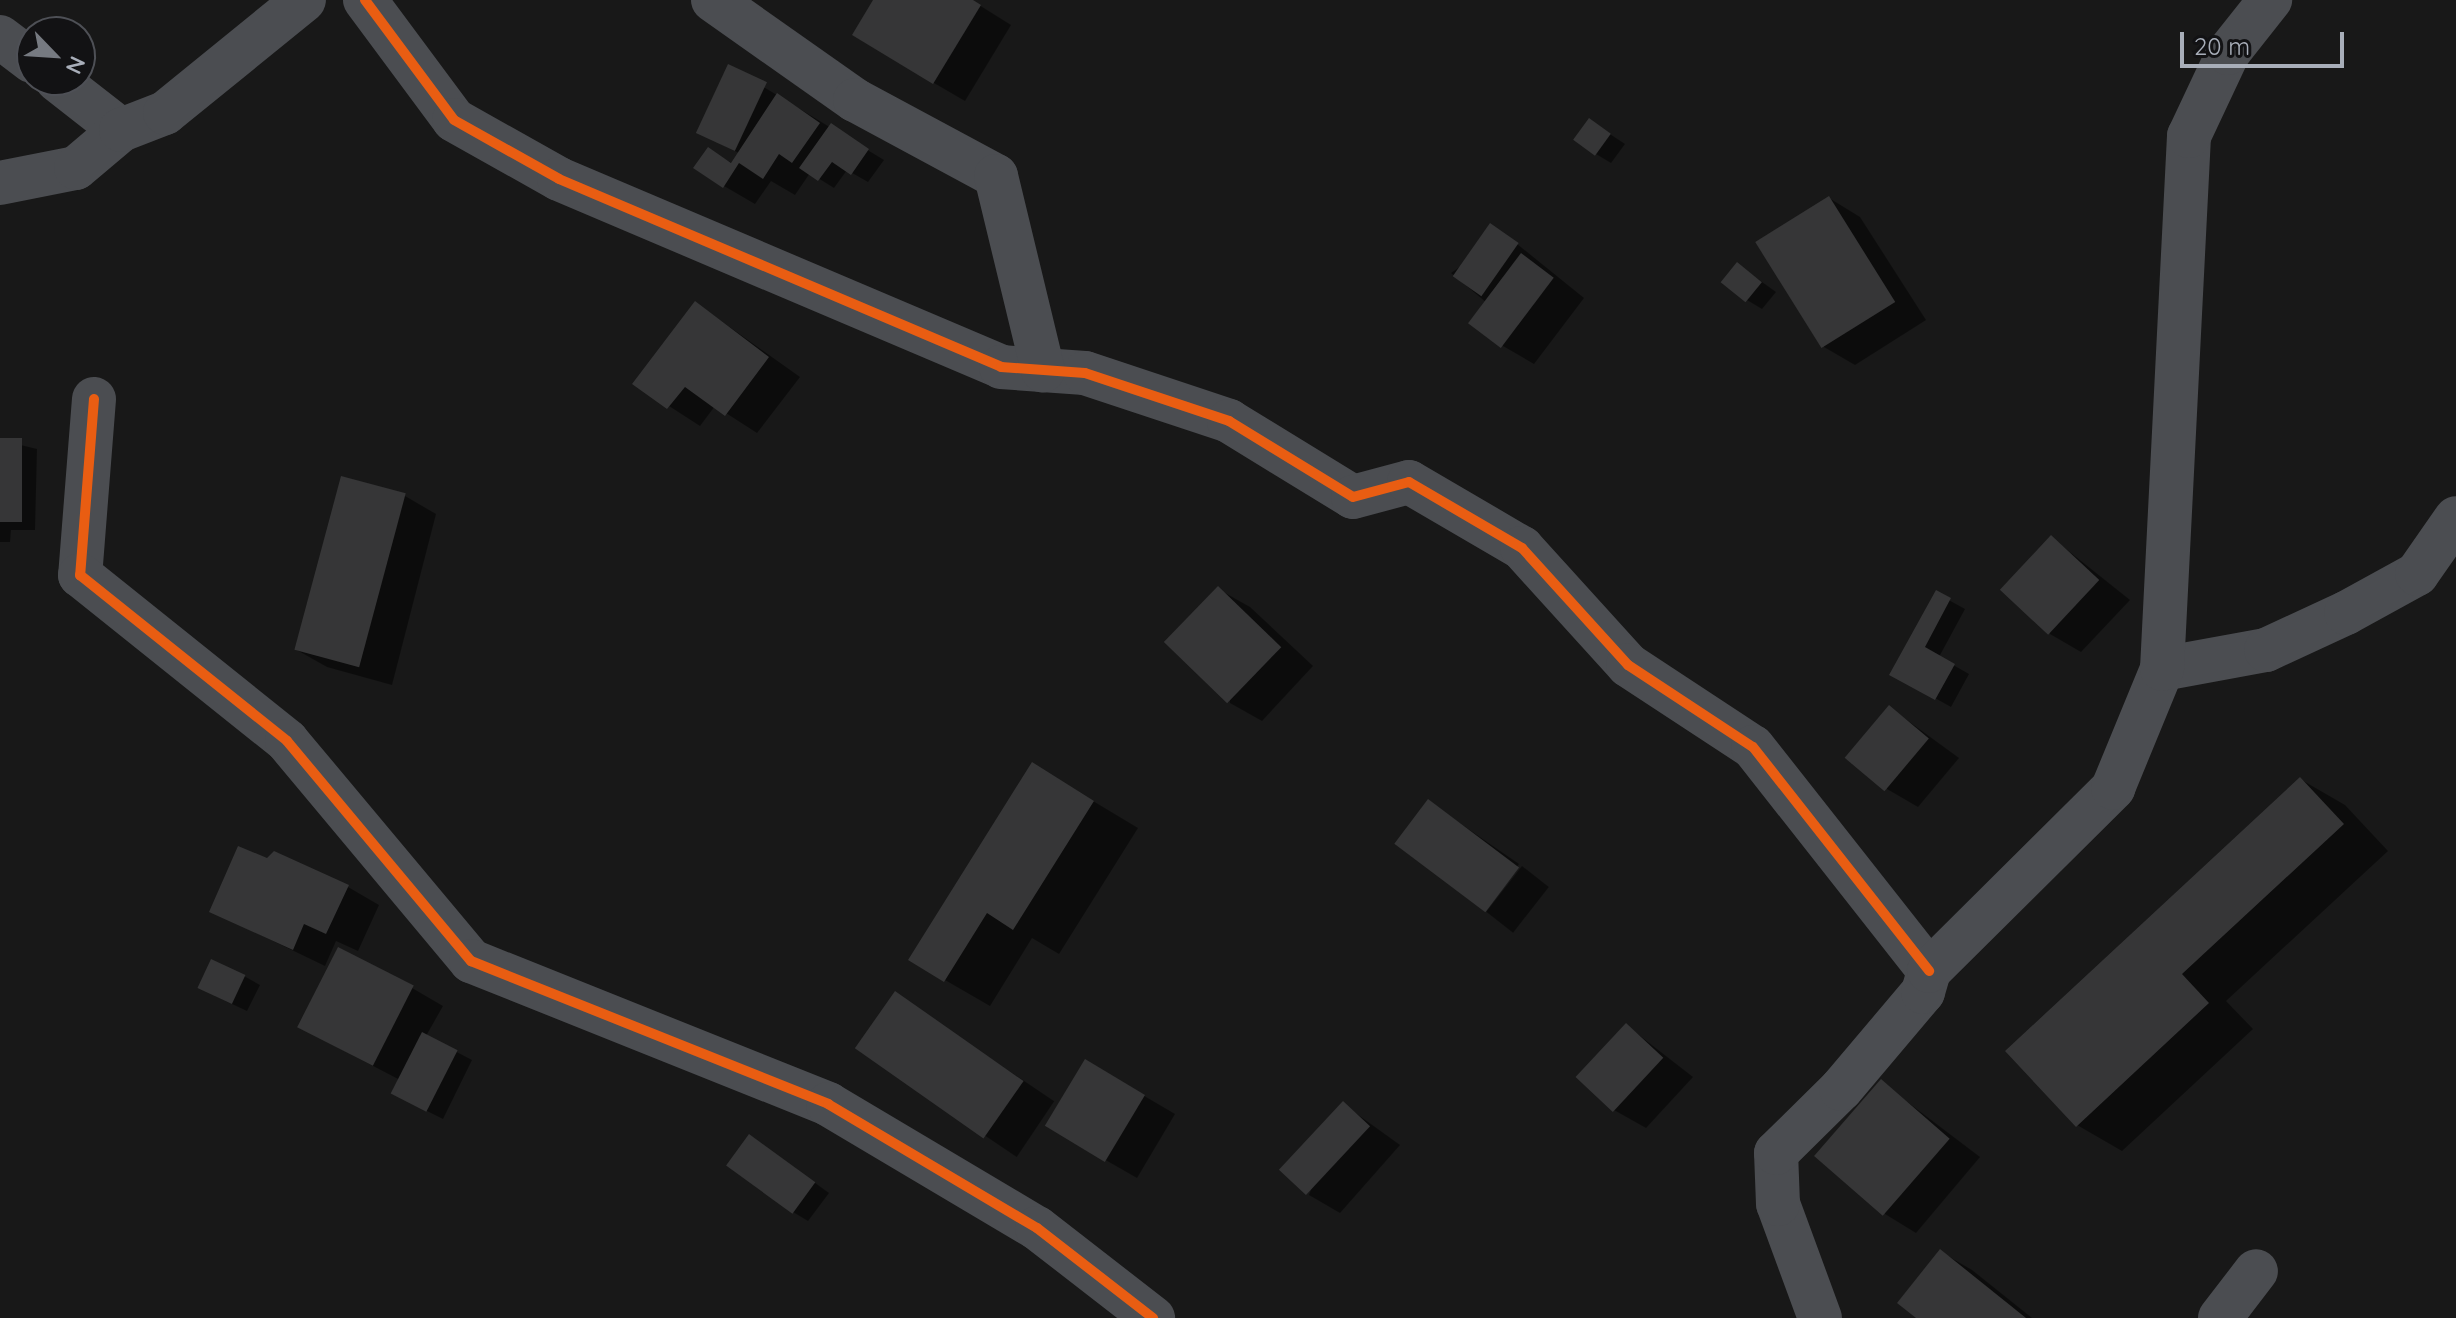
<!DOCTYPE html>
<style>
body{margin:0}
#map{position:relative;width:2456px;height:1318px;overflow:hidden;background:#181818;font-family:Quicksand,sans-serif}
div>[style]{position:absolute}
.shadow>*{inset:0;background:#0007;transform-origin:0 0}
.building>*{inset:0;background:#363637;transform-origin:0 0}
.minor>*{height:44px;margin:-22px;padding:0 22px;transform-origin:22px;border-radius:22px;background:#4b4d51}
.cycleway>*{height:10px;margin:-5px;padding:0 5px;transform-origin:5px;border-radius:5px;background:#e95d12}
span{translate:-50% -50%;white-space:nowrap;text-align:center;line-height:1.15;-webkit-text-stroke:8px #121214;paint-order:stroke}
.north{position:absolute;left:16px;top:16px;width:80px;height:80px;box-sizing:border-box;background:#121214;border:2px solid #4e5056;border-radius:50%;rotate:115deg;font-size:22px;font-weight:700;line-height:32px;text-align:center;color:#a8aeb9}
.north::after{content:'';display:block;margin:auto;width:28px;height:36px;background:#767a81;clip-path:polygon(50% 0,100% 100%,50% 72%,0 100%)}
.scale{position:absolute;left:2180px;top:32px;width:164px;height:36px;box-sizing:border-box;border:4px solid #a8aeb9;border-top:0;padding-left:10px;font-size:24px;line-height:28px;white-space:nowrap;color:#a8aeb9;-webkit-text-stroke:6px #121214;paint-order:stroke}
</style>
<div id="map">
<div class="shadow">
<i style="clip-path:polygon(876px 0,971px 0,1011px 25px,965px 101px,934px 83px)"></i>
<i style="clip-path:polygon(729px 66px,884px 160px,868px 182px,847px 170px,834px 188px,810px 173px,795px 195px,771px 181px,755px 204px,724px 186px,708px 150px,732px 163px,739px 153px,713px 140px)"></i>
<i style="clip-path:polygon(1590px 121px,1625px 144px,1611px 163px,1596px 154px)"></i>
<i style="clip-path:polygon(1829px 198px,1860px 217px,1926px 320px,1855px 365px,1824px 347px)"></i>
<i style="clip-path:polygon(1506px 235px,1584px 298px,1534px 364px,1503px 346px,1487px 303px,1451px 273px)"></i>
<i style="clip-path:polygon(1737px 264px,1776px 292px,1762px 309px,1747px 300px)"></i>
<i style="clip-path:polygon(696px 303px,800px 377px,757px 433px,715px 406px,700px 426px,635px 384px)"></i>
<i style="clip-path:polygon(0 440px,37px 449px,35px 530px,11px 530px,10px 542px,0 542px)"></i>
<i style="clip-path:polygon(405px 496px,436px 514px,392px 685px,327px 667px,295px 649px)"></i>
<i style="clip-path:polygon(2051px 537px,2130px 600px,2081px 652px,2050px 634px)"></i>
<i style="clip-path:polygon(1218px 589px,1250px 607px,1313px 666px,1262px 721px,1230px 703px)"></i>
<i style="clip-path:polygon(1936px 593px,1965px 609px,1939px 657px,1969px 674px,1951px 707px,1892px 674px)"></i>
<i style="clip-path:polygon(1889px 707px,1959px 758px,1918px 807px,1887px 789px)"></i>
<i style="clip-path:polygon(1033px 765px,1138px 828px,1059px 954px,1032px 938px,990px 1006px,945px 980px)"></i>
<i style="clip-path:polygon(2300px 779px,2345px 805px,2388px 851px,2226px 1001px,2253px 1029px,2122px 1151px,2077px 1125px)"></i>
<i style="clip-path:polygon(1429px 802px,1519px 864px,1485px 910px)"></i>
<i style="left:1522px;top:866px;width:34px;height:58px;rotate:38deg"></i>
<i style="clip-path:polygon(348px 887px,379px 905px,358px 951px,336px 941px,325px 966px,211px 911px)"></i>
<i style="clip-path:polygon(244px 976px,260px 985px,247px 1011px,215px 996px)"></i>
<i style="clip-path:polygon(412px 988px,443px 1006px,426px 1036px,472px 1060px,443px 1119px,409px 1102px,400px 1080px,331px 1044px)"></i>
<i style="left:895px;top:994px;width:192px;height:67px;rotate:34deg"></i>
<i style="clip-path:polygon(1626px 1025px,1693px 1077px,1646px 1128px,1614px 1110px)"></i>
<i style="clip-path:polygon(1117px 1080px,1175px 1114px,1137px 1178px,1048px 1127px)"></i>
<i style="clip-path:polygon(1881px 1082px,1980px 1157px,1916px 1233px,1885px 1214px)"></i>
<i style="clip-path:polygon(1343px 1104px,1400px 1145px,1340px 1213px,1309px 1195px)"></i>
<i style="clip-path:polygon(750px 1136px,829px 1193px,808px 1221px,793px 1212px)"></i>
<i style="clip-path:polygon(1941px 1252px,1972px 1270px,2032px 1318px,1919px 1318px)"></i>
</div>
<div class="building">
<i style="clip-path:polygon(873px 0,973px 0,981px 5px,933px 84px,852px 35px)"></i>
<i style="left:728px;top:64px;width:43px;height:76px;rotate:25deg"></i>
<i style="clip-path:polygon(777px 93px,820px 123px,792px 163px,779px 154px,763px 179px,739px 163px,723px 188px,693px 168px,708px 147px,731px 163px)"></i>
<i style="left:1589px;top:118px;width:27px;height:27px;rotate:36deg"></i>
<i style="clip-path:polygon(831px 123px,869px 149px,851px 175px,832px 162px,818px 181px,799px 168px)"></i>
<i style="left:1829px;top:196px;width:125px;height:87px;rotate:58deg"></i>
<i style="left:1490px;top:223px;width:35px;height:65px;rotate:35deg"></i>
<i style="left:1521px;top:253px;width:41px;height:88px;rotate:37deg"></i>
<i style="left:1737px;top:262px;width:32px;height:26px;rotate:39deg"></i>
<i style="clip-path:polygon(695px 301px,769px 357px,725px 416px,685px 387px,667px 409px,632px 384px)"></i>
<i style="left:0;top:438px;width:22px;height:84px"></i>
<i style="left:341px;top:476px;width:67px;height:180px;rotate:15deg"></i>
<i style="left:2051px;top:535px;width:66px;height:75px;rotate:43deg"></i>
<i style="left:1218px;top:586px;width:88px;height:78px;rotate:44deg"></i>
<i style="clip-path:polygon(1936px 590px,1951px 598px,1925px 647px,1955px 664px,1935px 700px,1889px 675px)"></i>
<i style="left:1889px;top:705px;width:52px;height:69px;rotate:40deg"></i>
<i style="clip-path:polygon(1032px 762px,1094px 801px,1013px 930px,987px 913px,944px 982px,908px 960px)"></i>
<i style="clip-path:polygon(2300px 777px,2344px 824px,2182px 974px,2209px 1003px,2076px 1127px,2005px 1051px)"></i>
<i style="left:1428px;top:799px;width:114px;height:56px;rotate:37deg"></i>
<i style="clip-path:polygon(238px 846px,267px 858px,274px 851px,349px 885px,326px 934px,304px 924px,293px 950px,209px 912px)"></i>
<i style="left:338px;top:947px;width:85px;height:90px;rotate:27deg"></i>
<i style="left:211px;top:959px;width:38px;height:32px;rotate:25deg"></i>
<i style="left:895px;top:991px;width:157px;height:70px;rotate:35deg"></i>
<i style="left:1626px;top:1023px;width:51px;height:74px;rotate:43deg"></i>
<i style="left:422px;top:1032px;width:40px;height:69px;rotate:27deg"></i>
<i style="left:1085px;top:1059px;width:70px;height:78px;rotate:31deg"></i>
<i style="left:1881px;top:1079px;width:91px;height:102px;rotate:41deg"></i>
<i style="left:1343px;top:1101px;width:37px;height:94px;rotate:43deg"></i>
<i style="left:749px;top:1134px;width:82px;height:39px;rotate:36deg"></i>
<i style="clip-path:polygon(1940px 1249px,2026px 1318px,1916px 1318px,1897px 1303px)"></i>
</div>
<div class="minor">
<i style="left:365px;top:0;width:149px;rotate:53.4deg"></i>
<i style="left:454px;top:120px;width:120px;rotate:29.3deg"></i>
<i style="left:559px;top:179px;width:480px;rotate:23deg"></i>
<i style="left:1001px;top:367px;width:84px;rotate:4.1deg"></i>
<i style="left:1085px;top:373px;width:152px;rotate:18.4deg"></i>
<i style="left:1229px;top:421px;width:145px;rotate:31.5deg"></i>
<i style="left:1353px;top:497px;width:58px;rotate:-15deg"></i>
<i style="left:1409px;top:482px;width:131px;rotate:30.3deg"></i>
<i style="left:1522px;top:548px;width:158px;rotate:47.8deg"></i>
<i style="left:1628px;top:665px;width:149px;rotate:33.3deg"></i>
<i style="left:1753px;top:747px;width:285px;rotate:51.8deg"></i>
<i style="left:713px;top:0;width:174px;rotate:35.2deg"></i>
<i style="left:855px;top:100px;width:160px;rotate:28.3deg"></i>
<i style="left:996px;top:176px;width:200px;rotate:76.4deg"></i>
<i style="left:0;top:37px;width:40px;rotate:37deg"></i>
<i style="left:57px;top:80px;width:81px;rotate:38deg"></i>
<i style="left:0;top:183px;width:77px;rotate:-11.2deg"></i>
<i style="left:76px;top:168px;width:59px;rotate:-40.2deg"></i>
<i style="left:121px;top:130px;width:47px;rotate:-21.1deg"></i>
<i style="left:165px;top:113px;width:179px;rotate:-39.1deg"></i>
<i style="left:94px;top:399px;width:177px;rotate:94.5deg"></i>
<i style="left:80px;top:575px;width:265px;rotate:38.7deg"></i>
<i style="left:287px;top:741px;width:287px;rotate:50.1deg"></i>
<i style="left:471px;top:961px;width:385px;rotate:21.8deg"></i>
<i style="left:828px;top:1104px;width:243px;rotate:30.7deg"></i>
<i style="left:1037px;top:1228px;width:147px;rotate:37.8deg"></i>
<i style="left:2162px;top:669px;width:106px;rotate:-10.4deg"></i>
<i style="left:2266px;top:650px;width:88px;rotate:-24.8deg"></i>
<i style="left:2346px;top:613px;width:81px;rotate:-28.8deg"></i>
<i style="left:2417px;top:574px;width:68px;rotate:-55.1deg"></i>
<i style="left:1820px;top:1318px;width:121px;rotate:-110.2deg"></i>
<i style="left:1778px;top:1204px;width:51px;rotate:-92.2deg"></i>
<i style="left:1776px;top:1153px;width:91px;rotate:-44.6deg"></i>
<i style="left:1841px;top:1089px;width:127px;rotate:-49.8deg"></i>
<i style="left:1923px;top:992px;width:22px;rotate:-74deg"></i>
<i style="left:1929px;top:971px;width:260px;rotate:-44.8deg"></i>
<i style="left:2113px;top:788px;width:129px;rotate:-67.6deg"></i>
<i style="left:2162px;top:669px;width:534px;rotate:-87.1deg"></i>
<i style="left:2189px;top:136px;width:92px;rotate:-64.8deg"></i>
<i style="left:2228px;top:53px;width:68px;rotate:-51.6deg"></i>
<i style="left:2220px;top:1318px;width:59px;rotate:-52.5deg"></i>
</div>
<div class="cycleway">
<i style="left:365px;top:0;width:149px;rotate:53.4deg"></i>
<i style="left:454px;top:120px;width:120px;rotate:29.3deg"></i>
<i style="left:559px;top:179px;width:480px;rotate:23deg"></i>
<i style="left:1001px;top:367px;width:84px;rotate:4.1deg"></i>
<i style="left:1085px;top:373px;width:152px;rotate:18.4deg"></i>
<i style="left:1229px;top:421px;width:145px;rotate:31.5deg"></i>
<i style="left:1353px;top:497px;width:58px;rotate:-15deg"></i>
<i style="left:1409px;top:482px;width:131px;rotate:30.3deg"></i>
<i style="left:1522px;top:548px;width:158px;rotate:47.8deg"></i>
<i style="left:1628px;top:665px;width:149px;rotate:33.3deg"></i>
<i style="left:1753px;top:747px;width:285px;rotate:51.8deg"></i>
<i style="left:94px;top:399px;width:177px;rotate:94.5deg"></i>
<i style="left:80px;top:575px;width:265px;rotate:38.7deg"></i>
<i style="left:287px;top:741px;width:287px;rotate:50.1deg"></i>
<i style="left:471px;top:961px;width:385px;rotate:21.8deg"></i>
<i style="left:828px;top:1104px;width:243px;rotate:30.7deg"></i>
<i style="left:1037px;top:1228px;width:147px;rotate:37.8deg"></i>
</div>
<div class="north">N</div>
<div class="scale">20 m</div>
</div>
